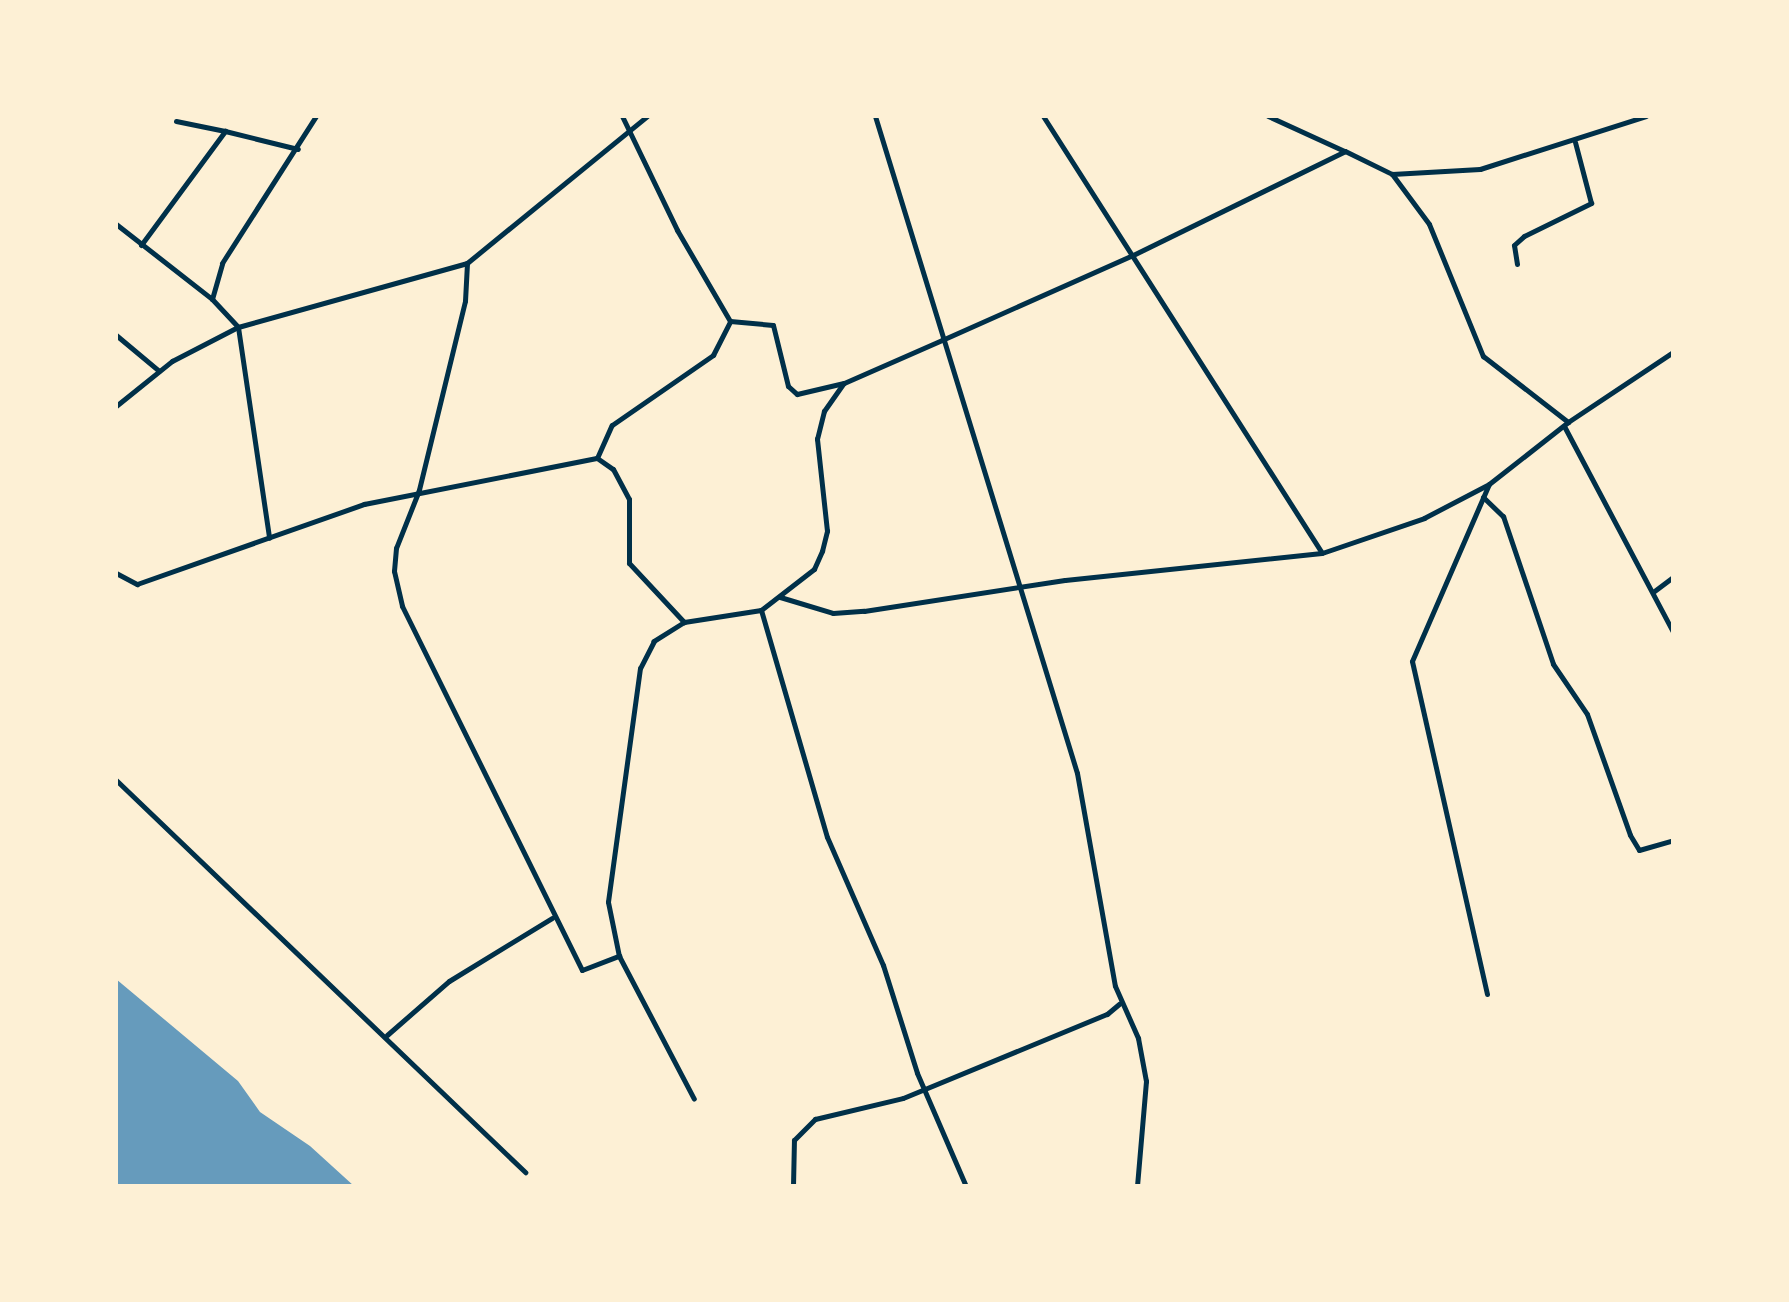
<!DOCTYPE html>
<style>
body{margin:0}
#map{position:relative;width:1789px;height:1302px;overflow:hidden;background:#fdf0d5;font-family:"PT Sans",sans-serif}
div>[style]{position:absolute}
.water>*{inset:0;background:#669bbc}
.minor>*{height:5px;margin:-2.5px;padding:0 2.5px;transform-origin:2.5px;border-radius:2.5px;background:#003049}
span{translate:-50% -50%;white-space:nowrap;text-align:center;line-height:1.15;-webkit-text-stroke:8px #fdf0d5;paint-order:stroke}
.frame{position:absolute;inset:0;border:118px solid #fdf0d5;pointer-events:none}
</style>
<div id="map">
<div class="water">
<i style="clip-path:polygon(116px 979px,238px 1081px,260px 1112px,310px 1146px,354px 1186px,116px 1186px)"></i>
</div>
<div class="minor">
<i style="left:622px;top:116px;width:127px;rotate:64.2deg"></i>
<i style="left:677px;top:230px;width:105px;rotate:59.8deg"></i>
<i style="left:875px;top:116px;width:687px;rotate:72.91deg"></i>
<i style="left:1077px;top:773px;width:216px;rotate:79.9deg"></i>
<i style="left:1115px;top:986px;width:57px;rotate:66.1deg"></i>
<i style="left:1138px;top:1038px;width:44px;rotate:79.5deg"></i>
<i style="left:1146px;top:1081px;width:105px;rotate:94.9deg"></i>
<i style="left:1043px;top:116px;width:518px;rotate:57.44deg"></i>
<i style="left:1268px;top:116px;width:84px;rotate:24.7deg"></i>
<i style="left:176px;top:121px;width:50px;rotate:11.5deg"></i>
<i style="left:1392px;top:174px;width:62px;rotate:53.5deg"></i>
<i style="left:1429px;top:224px;width:143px;rotate:67.8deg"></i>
<i style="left:1483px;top:356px;width:108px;rotate:37.8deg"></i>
<i style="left:116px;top:224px;width:122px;rotate:38deg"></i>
<i style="left:212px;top:299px;width:38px;rotate:47deg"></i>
<i style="left:238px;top:327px;width:213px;rotate:81.6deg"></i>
<i style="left:141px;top:245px;width:142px;rotate:-53.6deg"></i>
<i style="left:225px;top:131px;width:75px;rotate:13.9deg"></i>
<i style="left:467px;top:263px;width:38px;rotate:93deg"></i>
<i style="left:465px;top:301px;width:195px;rotate:103.7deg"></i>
<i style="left:419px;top:490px;width:62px;rotate:111.6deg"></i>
<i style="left:396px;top:548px;width:23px;rotate:95deg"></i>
<i style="left:394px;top:571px;width:36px;rotate:77deg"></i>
<i style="left:402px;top:606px;width:406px;rotate:63.7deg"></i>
<i style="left:582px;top:970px;width:40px;rotate:-21deg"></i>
<i style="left:1517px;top:264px;width:19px;rotate:-99deg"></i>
<i style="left:1514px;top:245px;width:13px;rotate:-42deg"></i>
<i style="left:1524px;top:236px;width:75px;rotate:-26.2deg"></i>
<i style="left:1591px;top:203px;width:63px;rotate:-104.7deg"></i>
<i style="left:212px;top:299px;width:37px;rotate:-74deg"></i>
<i style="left:222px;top:263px;width:174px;rotate:-57.4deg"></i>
<i style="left:730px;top:321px;width:43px;rotate:5.3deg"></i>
<i style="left:773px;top:325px;width:63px;rotate:76.2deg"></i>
<i style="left:788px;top:386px;width:12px;rotate:42deg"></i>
<i style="left:797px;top:394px;width:48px;rotate:-13.2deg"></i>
<i style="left:844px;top:383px;width:107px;rotate:-23.7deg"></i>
<i style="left:942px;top:340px;width:209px;rotate:-24deg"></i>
<i style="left:1133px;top:255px;width:236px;rotate:-26.1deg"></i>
<i style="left:1345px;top:151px;width:52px;rotate:26.1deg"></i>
<i style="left:1392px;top:174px;width:88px;rotate:-3.3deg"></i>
<i style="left:1480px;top:169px;width:174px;rotate:-17.7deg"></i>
<i style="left:116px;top:335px;width:56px;rotate:39.9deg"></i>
<i style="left:116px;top:406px;width:72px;rotate:-38.8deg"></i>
<i style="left:172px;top:361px;width:74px;rotate:-27.3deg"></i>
<i style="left:238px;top:327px;width:238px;rotate:-15.6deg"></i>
<i style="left:467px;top:263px;width:232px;rotate:-39.2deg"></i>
<i style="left:1564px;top:426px;width:233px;rotate:62.1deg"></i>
<i style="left:597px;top:458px;width:19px;rotate:35deg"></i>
<i style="left:613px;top:469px;width:34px;rotate:62deg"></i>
<i style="left:629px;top:499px;width:64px;rotate:90deg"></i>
<i style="left:629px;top:563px;width:81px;rotate:47deg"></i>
<i style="left:684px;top:622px;width:78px;rotate:-8.9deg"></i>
<i style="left:761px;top:610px;width:67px;rotate:-37.7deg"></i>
<i style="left:814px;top:569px;width:20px;rotate:-66deg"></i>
<i style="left:822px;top:551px;width:21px;rotate:-76deg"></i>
<i style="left:827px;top:531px;width:93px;rotate:-96.2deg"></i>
<i style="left:817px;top:439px;width:29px;rotate:-76deg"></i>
<i style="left:824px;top:411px;width:33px;rotate:-55deg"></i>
<i style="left:1483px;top:497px;width:28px;rotate:44deg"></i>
<i style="left:1503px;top:516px;width:156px;rotate:71.3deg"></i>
<i style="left:1553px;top:664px;width:60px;rotate:55.8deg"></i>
<i style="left:1587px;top:714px;width:128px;rotate:70.4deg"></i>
<i style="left:1630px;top:835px;width:17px;rotate:59deg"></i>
<i style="left:1639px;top:850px;width:35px;rotate:-16deg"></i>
<i style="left:116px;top:573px;width:24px;rotate:28deg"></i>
<i style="left:137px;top:584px;width:241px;rotate:-19.4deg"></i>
<i style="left:364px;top:504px;width:237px;rotate:-11.2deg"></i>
<i style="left:597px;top:458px;width:36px;rotate:-66deg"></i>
<i style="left:612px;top:425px;width:123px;rotate:-34.7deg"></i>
<i style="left:713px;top:355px;width:38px;rotate:-63deg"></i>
<i style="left:1653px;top:592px;width:25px;rotate:-37deg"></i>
<i style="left:780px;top:597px;width:55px;rotate:16.8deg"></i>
<i style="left:833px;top:613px;width:31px;rotate:-4deg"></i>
<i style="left:864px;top:611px;width:203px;rotate:-8.8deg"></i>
<i style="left:1065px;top:580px;width:258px;rotate:-6deg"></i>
<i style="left:1322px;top:553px;width:108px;rotate:-18.9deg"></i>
<i style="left:1424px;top:518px;width:73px;rotate:-27.6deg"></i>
<i style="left:1489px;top:484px;width:100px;rotate:-38.1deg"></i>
<i style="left:1568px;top:422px;width:126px;rotate:-33.7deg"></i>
<i style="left:761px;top:610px;width:236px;rotate:73.8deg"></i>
<i style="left:827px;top:837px;width:140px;rotate:66.4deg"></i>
<i style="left:883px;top:965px;width:113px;rotate:72.5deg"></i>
<i style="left:917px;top:1073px;width:123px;rotate:66.6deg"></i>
<i style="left:684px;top:622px;width:36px;rotate:148deg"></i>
<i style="left:654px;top:641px;width:30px;rotate:117deg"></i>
<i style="left:640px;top:668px;width:236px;rotate:97.8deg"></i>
<i style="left:608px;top:902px;width:55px;rotate:78.5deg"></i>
<i style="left:619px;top:956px;width:161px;rotate:62.3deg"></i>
<i style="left:116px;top:780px;width:567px;rotate:43.78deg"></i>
<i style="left:1487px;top:994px;width:341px;rotate:-102.7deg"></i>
<i style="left:1412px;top:661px;width:193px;rotate:-66.5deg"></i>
<i style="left:387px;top:1035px;width:82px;rotate:-41.1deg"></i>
<i style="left:449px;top:981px;width:121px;rotate:-31.5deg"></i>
<i style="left:793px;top:1186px;width:46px;rotate:-88.8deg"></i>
<i style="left:794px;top:1140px;width:30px;rotate:-45deg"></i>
<i style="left:815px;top:1119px;width:90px;rotate:-13.4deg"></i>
<i style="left:903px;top:1098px;width:221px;rotate:-22.4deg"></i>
<i style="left:1107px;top:1014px;width:16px;rotate:-40deg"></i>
</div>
<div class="frame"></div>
</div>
